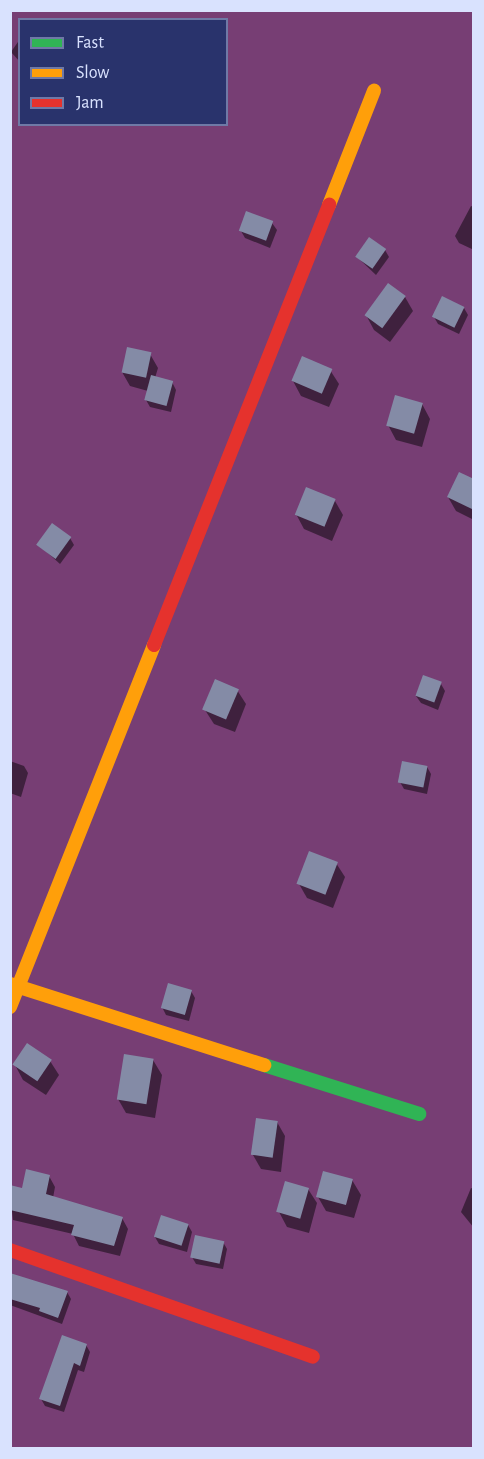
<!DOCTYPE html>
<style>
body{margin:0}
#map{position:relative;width:484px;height:1459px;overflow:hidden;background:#383e5d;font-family:"Alegreya Sans",sans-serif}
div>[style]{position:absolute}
.green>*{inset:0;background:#773e74}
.shadow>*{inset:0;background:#0007}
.building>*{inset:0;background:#848ba6;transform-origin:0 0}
.fast>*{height:14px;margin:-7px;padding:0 7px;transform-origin:7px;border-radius:7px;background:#30b455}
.slow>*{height:14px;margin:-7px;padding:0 7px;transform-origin:7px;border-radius:7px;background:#ff9f0a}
.jam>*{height:14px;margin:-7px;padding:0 7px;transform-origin:7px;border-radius:7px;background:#e5322d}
span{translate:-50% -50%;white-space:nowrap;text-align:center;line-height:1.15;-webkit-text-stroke:6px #29336c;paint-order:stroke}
.frame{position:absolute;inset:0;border:12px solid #d9e2fe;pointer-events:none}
.legend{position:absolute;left:18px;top:18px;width:210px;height:108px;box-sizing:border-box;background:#29336c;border:2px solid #6f79a6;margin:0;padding:8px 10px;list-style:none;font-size:18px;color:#d9e2fe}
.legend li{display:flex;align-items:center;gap:12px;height:30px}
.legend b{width:30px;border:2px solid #6f79a6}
</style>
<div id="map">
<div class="green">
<i style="clip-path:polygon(evenodd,11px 11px,473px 11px,473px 1448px,11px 1448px,11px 11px,20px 20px,226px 20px,226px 124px,20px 124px,20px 20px)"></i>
</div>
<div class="shadow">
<i style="clip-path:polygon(20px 39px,20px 62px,11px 52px)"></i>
<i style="clip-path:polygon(471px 206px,474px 207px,474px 250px,459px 243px,455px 236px)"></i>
<i style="clip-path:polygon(272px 223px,277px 230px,270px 248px,245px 238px,241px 231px)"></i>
<i style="clip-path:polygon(385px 250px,389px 257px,376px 275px,356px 256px)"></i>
<i style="clip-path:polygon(405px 297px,413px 311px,390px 342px,374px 330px,366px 315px)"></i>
<i style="clip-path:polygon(464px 308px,468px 315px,459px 334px,438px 324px,434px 317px)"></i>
<i style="clip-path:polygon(150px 354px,158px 368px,155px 378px,172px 382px,176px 390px,171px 412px,150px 407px,146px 400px,148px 391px,130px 386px,122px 372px)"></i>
<i style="clip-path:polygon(330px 370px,339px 384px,329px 407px,301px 396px,293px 381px)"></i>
<i style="clip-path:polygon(422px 404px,430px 419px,422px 447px,396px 440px,388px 425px)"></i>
<i style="clip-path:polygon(474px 481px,474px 520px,456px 511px,448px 497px)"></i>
<i style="clip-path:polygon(335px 501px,343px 515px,332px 541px,304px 529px,296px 514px)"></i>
<i style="clip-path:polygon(70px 538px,74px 545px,60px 564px,39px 545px)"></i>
<i style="clip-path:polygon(441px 684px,445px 691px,438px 710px,421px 703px,416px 696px)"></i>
<i style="clip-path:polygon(237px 690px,246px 704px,235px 732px,214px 724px,205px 710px)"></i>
<i style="clip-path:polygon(10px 761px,24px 766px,28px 773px,21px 797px,10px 793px)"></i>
<i style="clip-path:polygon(427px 767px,431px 774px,427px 794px,404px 789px,400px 782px)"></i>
<i style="clip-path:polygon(336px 863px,345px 877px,333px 908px,307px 898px,299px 884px)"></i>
<i style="clip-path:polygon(191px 991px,195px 998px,189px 1021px,166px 1015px,162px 1007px)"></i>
<i style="clip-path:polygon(153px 1060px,162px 1075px,155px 1118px,126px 1113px,118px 1099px)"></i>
<i style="clip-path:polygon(50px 1061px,59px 1075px,46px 1095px,23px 1080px,15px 1065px)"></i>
<i style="clip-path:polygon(277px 1122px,285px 1136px,281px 1172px,261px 1169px,253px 1155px)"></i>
<i style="clip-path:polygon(49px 1176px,55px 1187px,53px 1198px,122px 1218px,128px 1229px,120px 1256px,79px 1246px,73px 1234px,13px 1220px,10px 1194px)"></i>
<i style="clip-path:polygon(352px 1180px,361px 1195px,354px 1218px,326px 1211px,318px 1197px)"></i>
<i style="clip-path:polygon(471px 1188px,474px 1189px,474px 1228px,461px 1212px)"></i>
<i style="clip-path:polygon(308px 1189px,317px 1203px,309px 1233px,287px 1227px,279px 1212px)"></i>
<i style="clip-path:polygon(188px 1225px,192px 1232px,187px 1252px,159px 1244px,155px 1237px)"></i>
<i style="clip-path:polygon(223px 1242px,227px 1249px,223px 1269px,196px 1264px,192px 1257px)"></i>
<i style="clip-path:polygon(10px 1275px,67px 1292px,71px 1299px,62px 1324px,10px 1305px)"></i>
<i style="clip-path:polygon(86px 1345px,90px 1352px,84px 1372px,78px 1370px,64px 1412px,45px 1406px,41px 1399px)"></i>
</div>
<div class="building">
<i style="left:246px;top:211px;width:29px;height:21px;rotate:20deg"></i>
<i style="left:369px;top:237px;width:21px;height:24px;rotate:35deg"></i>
<i style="left:388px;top:283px;width:22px;height:40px;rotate:36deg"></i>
<i style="left:442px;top:296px;width:25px;height:23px;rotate:26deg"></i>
<i style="left:127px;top:347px;width:25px;height:26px;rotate:12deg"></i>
<i style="left:302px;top:356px;width:33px;height:27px;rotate:23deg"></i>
<i style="left:151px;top:375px;width:23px;height:26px;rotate:15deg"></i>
<i style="left:395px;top:395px;width:29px;height:32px;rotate:16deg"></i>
<i style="clip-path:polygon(459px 472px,474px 479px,474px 510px,447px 497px)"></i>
<i style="left:306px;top:487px;width:32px;height:30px;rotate:22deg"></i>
<i style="left:52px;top:523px;width:24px;height:27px;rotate:36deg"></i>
<i style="left:423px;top:675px;width:20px;height:22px;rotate:20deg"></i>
<i style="left:215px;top:679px;width:26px;height:33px;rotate:23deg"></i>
<i style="left:402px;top:761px;width:26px;height:22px;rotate:11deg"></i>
<i style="left:309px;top:851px;width:31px;height:35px;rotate:21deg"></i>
<i style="left:168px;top:983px;width:25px;height:26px;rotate:16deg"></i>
<i style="left:27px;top:1043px;width:30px;height:26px;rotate:34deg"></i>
<i style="left:124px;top:1054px;width:30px;height:46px;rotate:9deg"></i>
<i style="left:256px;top:1118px;width:22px;height:37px;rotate:8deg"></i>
<i style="clip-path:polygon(26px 1169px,50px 1175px,46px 1194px,123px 1217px,114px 1246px,71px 1235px,74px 1225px,10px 1210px,10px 1185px,22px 1188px)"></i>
<i style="left:323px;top:1171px;width:31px;height:27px;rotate:15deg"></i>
<i style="left:285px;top:1181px;width:25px;height:32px;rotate:16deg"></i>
<i style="left:161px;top:1215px;width:29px;height:23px;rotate:18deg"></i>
<i style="left:195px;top:1235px;width:30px;height:23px;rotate:12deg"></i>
<i style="clip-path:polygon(10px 1273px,68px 1291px,58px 1318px,39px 1311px,40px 1308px,10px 1299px)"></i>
<i style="clip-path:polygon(62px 1335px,87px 1344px,80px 1366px,74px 1363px,60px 1406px,39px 1399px)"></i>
</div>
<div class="fast">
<i style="left:264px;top:1065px;width:163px;rotate:17.5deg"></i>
</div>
<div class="slow">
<i style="left:329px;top:205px;width:123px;rotate:-68.5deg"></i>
<i style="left:10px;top:984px;width:267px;rotate:17.7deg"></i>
<i style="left:10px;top:1007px;width:390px;rotate:-68.3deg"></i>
</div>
<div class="jam">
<i style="left:154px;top:645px;width:474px;rotate:-68.3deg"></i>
<i style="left:10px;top:1250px;width:321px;rotate:19.4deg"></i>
</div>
<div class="frame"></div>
<ul class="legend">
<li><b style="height:8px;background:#30b455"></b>Fast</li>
<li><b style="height:8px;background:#ff9f0a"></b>Slow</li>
<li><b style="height:8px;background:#e5322d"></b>Jam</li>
</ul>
</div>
